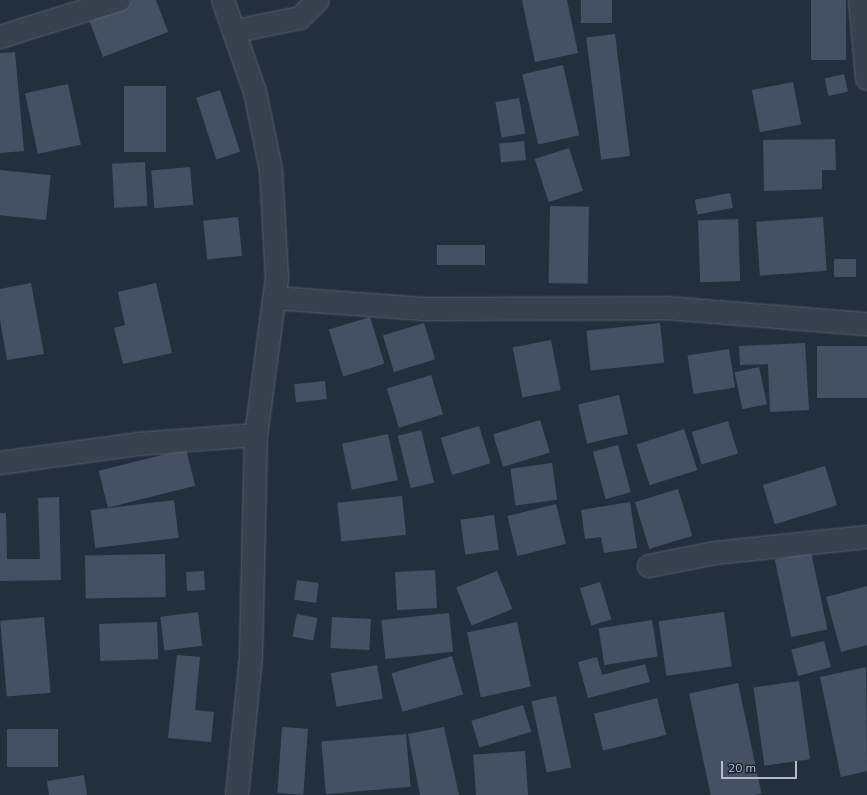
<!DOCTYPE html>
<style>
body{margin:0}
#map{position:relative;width:867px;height:795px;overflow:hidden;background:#242f3e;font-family:Mulish,sans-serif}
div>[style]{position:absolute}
.building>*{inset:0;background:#455162;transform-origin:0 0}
.roads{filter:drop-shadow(0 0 1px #565f6c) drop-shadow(0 0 1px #565f6c)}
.minor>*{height:22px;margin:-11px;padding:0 11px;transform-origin:11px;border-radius:11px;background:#38414e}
span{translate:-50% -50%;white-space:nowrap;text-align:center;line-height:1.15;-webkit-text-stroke:4px #1d2633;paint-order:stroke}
.scale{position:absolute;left:721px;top:761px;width:76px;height:18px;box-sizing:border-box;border:2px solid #b4bcc9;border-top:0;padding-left:5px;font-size:12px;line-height:14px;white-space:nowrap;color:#b4bcc9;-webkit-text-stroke:3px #1d2633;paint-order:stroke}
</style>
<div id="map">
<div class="building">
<i style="clip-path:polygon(133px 0,156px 0,168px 32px,103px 57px,88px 17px)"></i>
<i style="clip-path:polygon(522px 0,567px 0,578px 53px,535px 62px)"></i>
<i style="left:581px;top:0;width:31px;height:23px"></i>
<i style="left:811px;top:0;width:35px;height:60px"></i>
<i style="left:615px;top:34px;width:123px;height:29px;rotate:83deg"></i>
<i style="clip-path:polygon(15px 52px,24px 151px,0 153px,0 53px)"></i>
<i style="left:563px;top:65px;width:72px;height:42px;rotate:77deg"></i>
<i style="left:844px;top:74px;width:18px;height:20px;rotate:77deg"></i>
<i style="left:793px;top:82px;width:43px;height:42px;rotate:79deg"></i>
<i style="left:68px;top:84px;width:62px;height:44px;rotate:78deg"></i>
<i style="left:124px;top:86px;width:42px;height:66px"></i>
<i style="left:220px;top:90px;width:65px;height:25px;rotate:72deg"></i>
<i style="left:519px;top:98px;width:36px;height:24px;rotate:80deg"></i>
<i style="clip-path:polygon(835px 139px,836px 170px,822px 170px,822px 189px,764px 191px,763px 140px)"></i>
<i style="left:524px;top:141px;width:19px;height:25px;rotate:84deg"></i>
<i style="left:569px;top:148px;width:45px;height:36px;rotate:72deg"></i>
<i style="left:145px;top:162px;width:44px;height:33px;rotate:87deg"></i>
<i style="left:190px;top:167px;width:38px;height:39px;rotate:85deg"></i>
<i style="left:0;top:170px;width:51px;height:45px;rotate:6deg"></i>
<i style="left:730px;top:193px;width:15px;height:36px;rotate:79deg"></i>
<i style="left:550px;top:206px;width:39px;height:77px;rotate:1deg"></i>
<i style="left:238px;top:217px;width:39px;height:35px;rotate:84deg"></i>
<i style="left:823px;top:217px;width:54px;height:67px;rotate:86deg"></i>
<i style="left:738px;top:219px;width:62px;height:40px;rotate:88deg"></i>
<i style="left:437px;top:245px;width:48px;height:20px"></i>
<i style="left:834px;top:259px;width:22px;height:18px"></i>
<i style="clip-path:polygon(31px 283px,44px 354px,7px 360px,0 320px,0 289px)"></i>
<i style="clip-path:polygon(156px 283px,172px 353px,123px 364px,114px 328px,125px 325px,118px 292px)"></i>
<i style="left:370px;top:317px;width:49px;height:43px;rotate:73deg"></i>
<i style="left:424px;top:323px;width:38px;height:43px;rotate:73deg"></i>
<i style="left:660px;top:323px;width:40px;height:74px;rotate:84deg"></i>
<i style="left:551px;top:340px;width:51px;height:39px;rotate:79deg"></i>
<i style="clip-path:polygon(805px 343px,809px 410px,770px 412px,768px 364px,740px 365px,739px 346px)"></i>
<i style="left:867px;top:346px;width:52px;height:50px;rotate:90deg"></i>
<i style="left:729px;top:349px;width:39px;height:42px;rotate:81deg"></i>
<i style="left:759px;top:367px;width:38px;height:25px;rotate:78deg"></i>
<i style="left:431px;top:375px;width:41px;height:46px;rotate:73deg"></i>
<i style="left:325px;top:381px;width:18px;height:31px;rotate:84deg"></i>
<i style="left:619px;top:395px;width:40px;height:42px;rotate:77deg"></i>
<i style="left:540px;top:420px;width:34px;height:49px;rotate:73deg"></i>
<i style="left:728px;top:421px;width:34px;height:38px;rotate:73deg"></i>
<i style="left:479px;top:426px;width:39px;height:40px;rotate:73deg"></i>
<i style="left:684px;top:429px;width:43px;height:50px;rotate:72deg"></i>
<i style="left:421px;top:430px;width:54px;height:24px;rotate:76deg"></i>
<i style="left:388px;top:434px;width:47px;height:47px;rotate:78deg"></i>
<i style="left:618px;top:445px;width:49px;height:26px;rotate:75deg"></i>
<i style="left:186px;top:449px;width:38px;height:90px;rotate:76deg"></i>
<i style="left:552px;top:463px;width:37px;height:42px;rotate:82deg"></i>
<i style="left:825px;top:466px;width:41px;height:65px;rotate:73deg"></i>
<i style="left:678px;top:489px;width:49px;height:45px;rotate:73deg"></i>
<i style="left:402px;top:496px;width:39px;height:65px;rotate:84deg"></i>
<i style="clip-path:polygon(59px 497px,61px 580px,0 581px,0 513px,6px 513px,7px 559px,40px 559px,38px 498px)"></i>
<i style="left:174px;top:500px;width:38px;height:84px;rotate:83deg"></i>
<i style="clip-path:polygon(630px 502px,637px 548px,604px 553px,601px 537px,585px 539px,581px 510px)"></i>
<i style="left:556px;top:504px;width:41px;height:50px;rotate:76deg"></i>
<i style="left:494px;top:515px;width:35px;height:34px;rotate:82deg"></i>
<i style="left:811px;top:552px;width:79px;height:37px;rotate:78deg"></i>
<i style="left:165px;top:554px;width:43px;height:80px;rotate:89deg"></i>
<i style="left:435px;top:570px;width:38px;height:40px;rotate:87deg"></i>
<i style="left:204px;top:571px;width:19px;height:18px;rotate:87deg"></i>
<i style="left:497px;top:571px;width:41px;height:44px;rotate:68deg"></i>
<i style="left:297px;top:580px;width:22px;height:20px;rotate:8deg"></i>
<i style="left:600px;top:582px;width:39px;height:21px;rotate:73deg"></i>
<i style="clip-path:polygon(867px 586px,867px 645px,841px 652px,826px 597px)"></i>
<i style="left:198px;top:612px;width:34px;height:38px;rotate:83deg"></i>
<i style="left:724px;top:612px;width:55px;height:66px;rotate:82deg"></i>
<i style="left:449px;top:613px;width:39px;height:68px;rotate:84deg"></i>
<i style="left:297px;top:614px;width:21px;height:23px;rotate:11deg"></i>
<i style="left:44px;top:617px;width:76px;height:44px;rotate:85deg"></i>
<i style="left:332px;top:617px;width:39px;height:31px;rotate:3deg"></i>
<i style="left:652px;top:620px;width:37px;height:54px;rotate:81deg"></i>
<i style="left:157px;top:622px;width:37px;height:58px;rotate:88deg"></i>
<i style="left:517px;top:622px;width:66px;height:51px;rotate:78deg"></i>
<i style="left:824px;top:641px;width:27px;height:34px;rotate:75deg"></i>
<i style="clip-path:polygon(177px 655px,200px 657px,195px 710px,214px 712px,211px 742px,168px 738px)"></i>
<i style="left:452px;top:656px;width:40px;height:63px;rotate:74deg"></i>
<i style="clip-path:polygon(597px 657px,602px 675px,645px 664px,650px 682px,588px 698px,578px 662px)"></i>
<i style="left:377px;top:665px;width:34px;height:47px;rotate:80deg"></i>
<i style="clip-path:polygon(866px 667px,867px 771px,841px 777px,820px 677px)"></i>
<i style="left:799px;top:681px;width:79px;height:46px;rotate:82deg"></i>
<i style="left:738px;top:683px;width:113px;height:50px;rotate:78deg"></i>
<i style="left:556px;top:696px;width:73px;height:25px;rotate:78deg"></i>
<i style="left:657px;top:698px;width:38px;height:65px;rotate:76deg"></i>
<i style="left:523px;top:705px;width:28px;height:54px;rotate:73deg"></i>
<i style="left:282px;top:727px;width:26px;height:66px;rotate:4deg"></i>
<i style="clip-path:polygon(444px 727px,459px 795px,420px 795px,408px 734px)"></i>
<i style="left:7px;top:729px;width:51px;height:38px"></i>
<i style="left:406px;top:734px;width:53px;height:85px;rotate:85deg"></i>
<i style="left:525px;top:751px;width:44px;height:52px;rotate:86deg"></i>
<i style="clip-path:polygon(84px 775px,87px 795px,49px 795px,47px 781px)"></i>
</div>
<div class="roads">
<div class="minor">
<i style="left:223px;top:0;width:97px;rotate:70.8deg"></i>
<i style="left:255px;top:92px;width:80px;rotate:78.4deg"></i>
<i style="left:271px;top:170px;width:108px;rotate:86.8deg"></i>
<i style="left:277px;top:278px;width:158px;rotate:97.6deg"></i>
<i style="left:256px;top:435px;width:222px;rotate:91.3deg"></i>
<i style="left:251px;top:657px;width:139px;rotate:95.8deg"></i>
<i style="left:860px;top:0;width:79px;rotate:84.9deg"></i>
<i style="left:236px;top:31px;width:65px;rotate:-11.5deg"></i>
<i style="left:300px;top:18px;width:25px;rotate:-45deg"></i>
<i style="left:0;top:37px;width:125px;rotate:-17.3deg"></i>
<i style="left:275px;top:298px;width:149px;rotate:4.2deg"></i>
<i style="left:424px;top:309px;width:242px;rotate:-0.2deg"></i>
<i style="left:666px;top:308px;width:202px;rotate:4.6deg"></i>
<i style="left:0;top:463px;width:139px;rotate:-7.8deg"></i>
<i style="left:138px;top:444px;width:118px;rotate:-4.4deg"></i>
<i style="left:649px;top:566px;width:67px;rotate:-11.1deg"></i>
<i style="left:715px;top:553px;width:153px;rotate:-6deg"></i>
</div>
</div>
<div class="scale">20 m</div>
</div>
